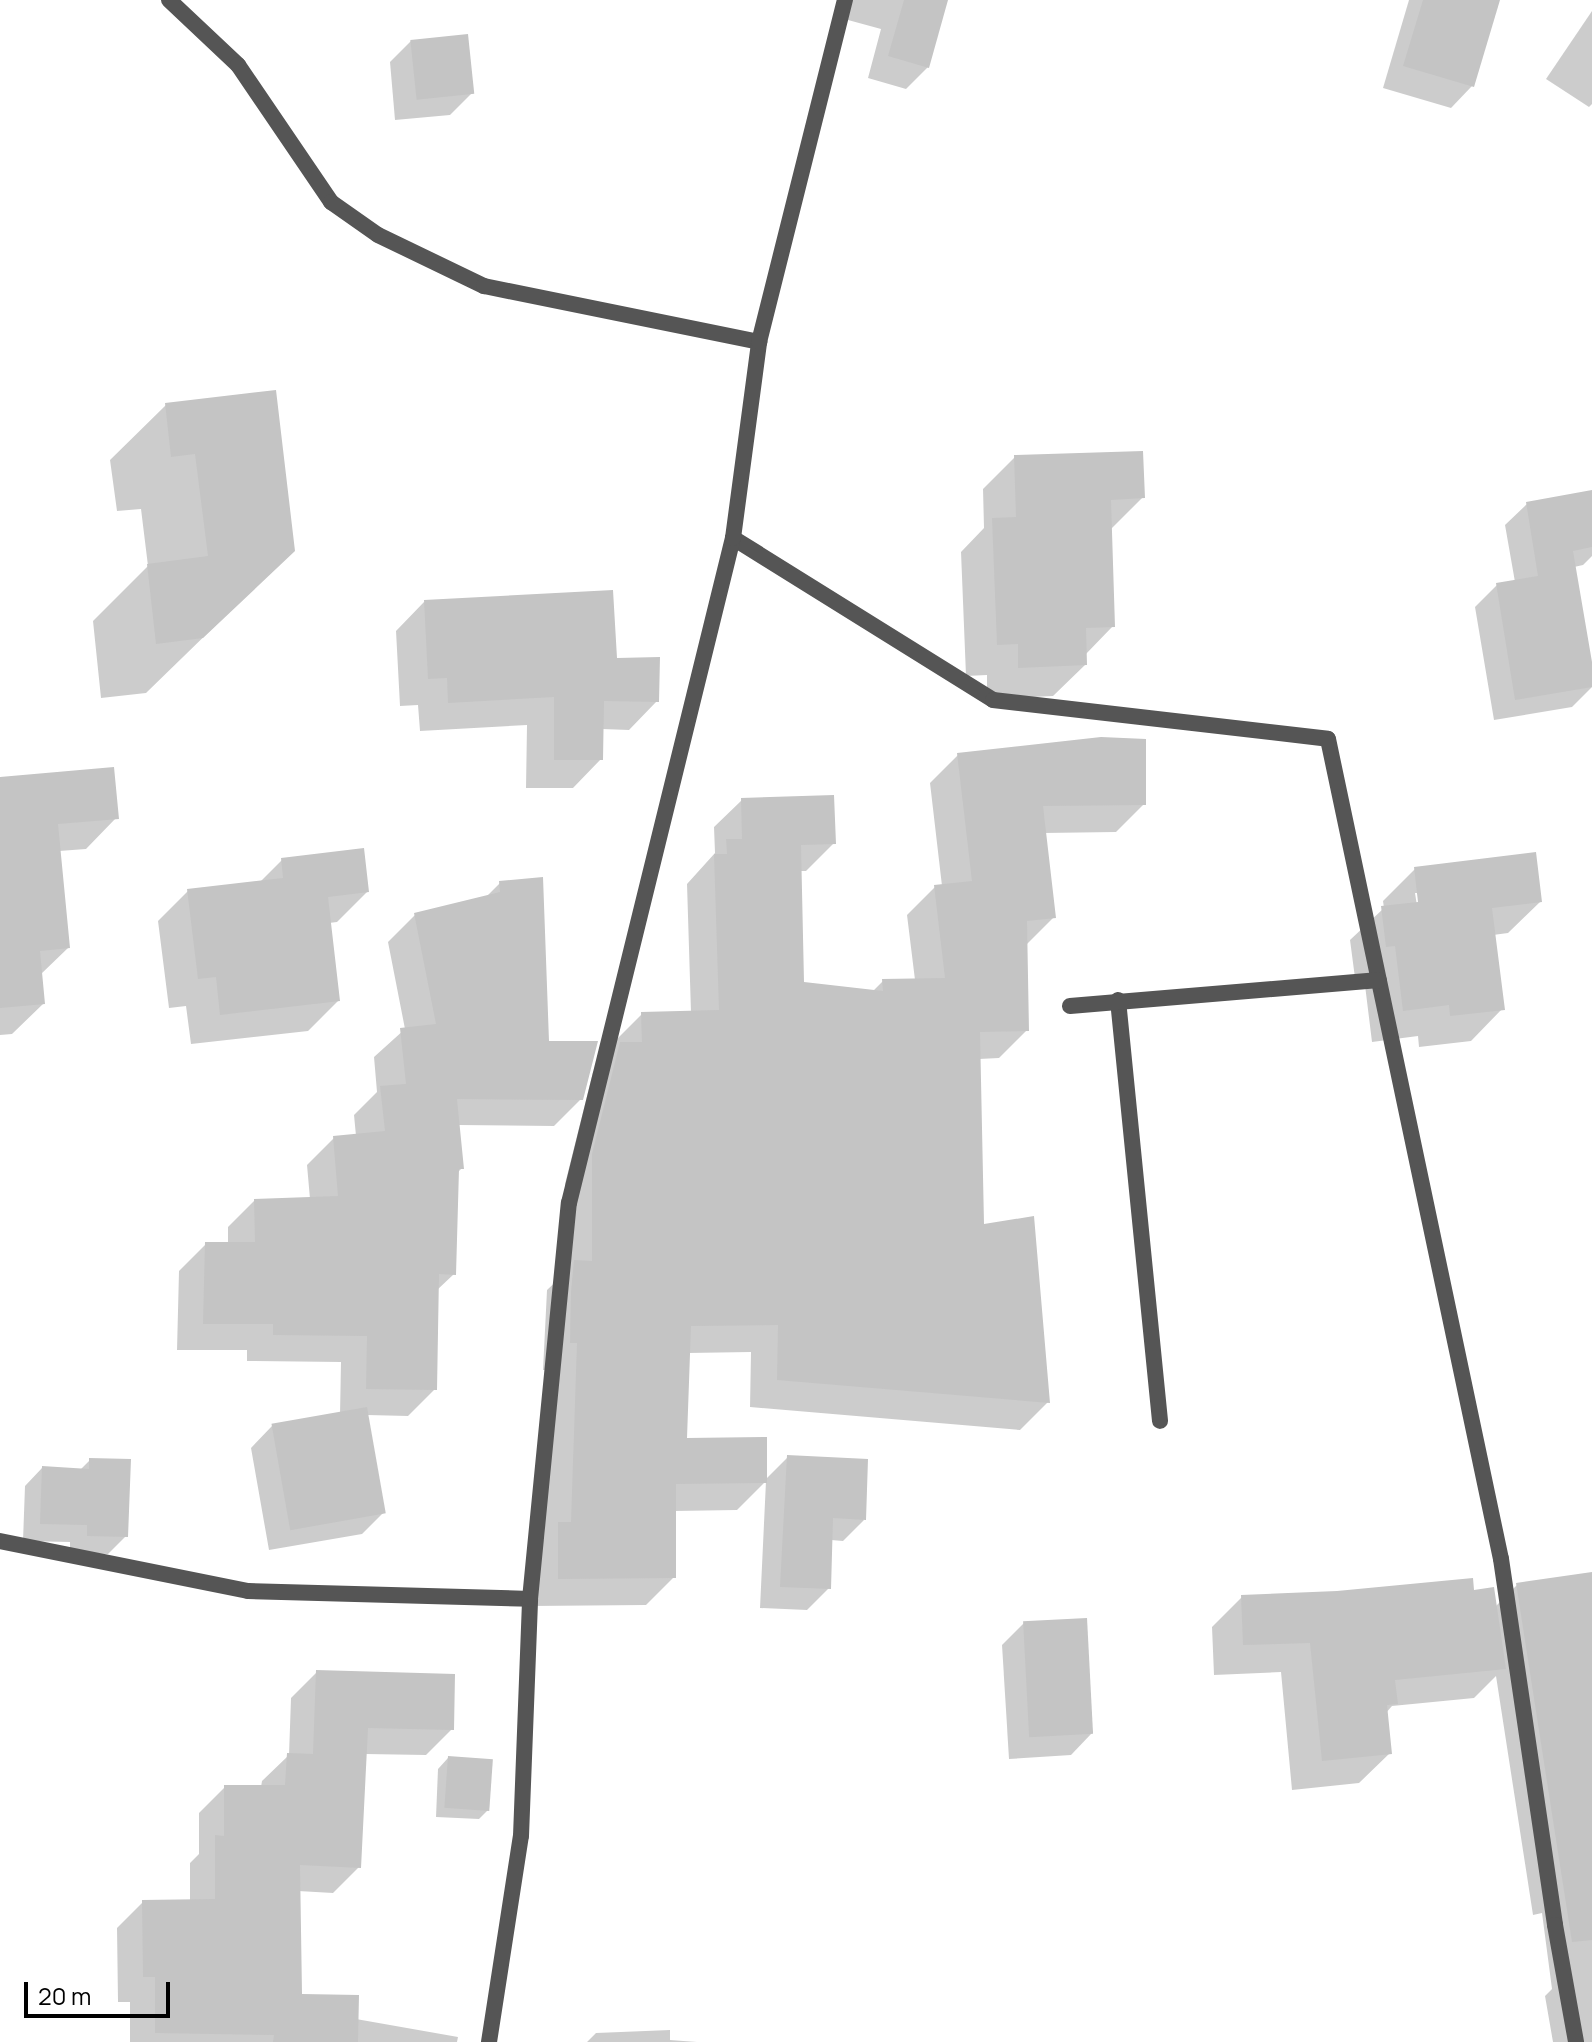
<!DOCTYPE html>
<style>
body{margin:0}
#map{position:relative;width:1592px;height:2042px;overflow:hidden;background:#fff;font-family:Manrope,sans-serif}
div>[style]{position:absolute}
.shadow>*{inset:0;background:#0003}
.building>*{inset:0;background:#c4c4c4;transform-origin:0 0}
.street>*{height:16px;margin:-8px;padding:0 8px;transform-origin:8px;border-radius:8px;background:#555}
span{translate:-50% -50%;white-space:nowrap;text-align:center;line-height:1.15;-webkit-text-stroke:6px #fff;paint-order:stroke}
.scale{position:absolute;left:24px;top:1982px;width:146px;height:36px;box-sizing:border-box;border:4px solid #000;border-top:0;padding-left:10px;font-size:24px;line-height:28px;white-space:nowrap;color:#000;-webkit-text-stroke:6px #fff;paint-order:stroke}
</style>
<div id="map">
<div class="shadow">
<i style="clip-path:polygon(841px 0,946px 0,928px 67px,906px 89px,868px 78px,881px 29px,837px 17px)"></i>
<i style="clip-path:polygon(1409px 0,1498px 0,1472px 86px,1451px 108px,1383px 88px)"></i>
<i style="clip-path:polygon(1592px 11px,1592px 104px,1589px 107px,1546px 79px)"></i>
<i style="clip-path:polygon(411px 41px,472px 93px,450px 115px,395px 120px,390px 62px)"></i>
<i style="clip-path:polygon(166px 405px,293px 550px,146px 693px,101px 698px,93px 621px,148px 566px,141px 509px,117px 511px,110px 460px)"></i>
<i style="clip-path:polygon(1015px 457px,1143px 497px,1110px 530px,1113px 626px,1085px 655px,1085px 665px,1053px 696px,987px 699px,987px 675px,966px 676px,961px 552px,984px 528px,983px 489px)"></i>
<i style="clip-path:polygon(1592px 492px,1592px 556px,1583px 565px,1574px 567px,1592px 687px,1572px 707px,1494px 720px,1475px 607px,1497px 585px,1515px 582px,1505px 525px,1527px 504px)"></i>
<i style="clip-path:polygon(424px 602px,615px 660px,657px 701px,629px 730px,602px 729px,601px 759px,573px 788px,526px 788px,527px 725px,420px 731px,418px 705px,400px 706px,396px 631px)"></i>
<i style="clip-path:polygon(958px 755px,1144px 804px,1116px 832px,1044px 833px,1054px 917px,1025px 946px,1027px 1030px,999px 1058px,979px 1059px,982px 1227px,1048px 1402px,1020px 1430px,750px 1407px,751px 1352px,688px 1353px,684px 1440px,765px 1480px,788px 1457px,864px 1520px,843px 1541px,831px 1540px,829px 1588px,807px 1610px,760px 1608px,766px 1481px,737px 1510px,674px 1511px,674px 1577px,646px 1605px,531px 1606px,531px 1552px,544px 1539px,551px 1370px,543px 1370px,547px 1290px,565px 1273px,565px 1184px,593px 1072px,614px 1050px,614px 1042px,642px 1014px,691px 1013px,687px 884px,715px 853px,714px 827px,742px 800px,834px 843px,806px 871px,800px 871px,802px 983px,872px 992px,883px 981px,915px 980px,907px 915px,935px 887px,942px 886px,930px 783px)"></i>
<i style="clip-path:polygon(0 779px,116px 818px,86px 849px,59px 851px,68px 948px,40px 975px,43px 1004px,12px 1034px,0 1035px)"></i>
<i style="clip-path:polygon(282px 860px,367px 892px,337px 922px,329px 923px,338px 1001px,308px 1031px,191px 1044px,186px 1006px,169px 1008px,158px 921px,188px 891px,259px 883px)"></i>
<i style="clip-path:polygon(evenodd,1415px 869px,1540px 902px,1508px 933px,1493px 935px,1502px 1009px,1471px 1041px,1419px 1047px,1418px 1036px,1372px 1042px,1364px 977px,1355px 978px,1350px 940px,1384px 908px,1383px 901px,1415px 869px,1415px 893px,1419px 893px,1418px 912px,1415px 893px)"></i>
<i style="clip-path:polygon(500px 883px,547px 1043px,581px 1099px,554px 1126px,458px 1125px,462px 1168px,457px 1173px,454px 1274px,436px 1291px,435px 1389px,408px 1416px,367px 1415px,384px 1512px,362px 1534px,269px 1550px,251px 1448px,272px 1426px,340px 1414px,341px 1362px,247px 1361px,247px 1350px,177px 1350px,179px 1271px,206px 1244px,228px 1244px,228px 1227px,254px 1201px,310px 1199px,307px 1165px,334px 1138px,356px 1136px,354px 1115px,377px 1092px,374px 1057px,405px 1029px,388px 942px,415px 915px,485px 898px)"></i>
<i style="clip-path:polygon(90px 1460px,126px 1536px,108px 1554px,70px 1553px,70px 1542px,23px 1541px,25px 1486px,42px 1468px,80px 1470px)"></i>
<i style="clip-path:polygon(1592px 1574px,1592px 2042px,1553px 2042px,1545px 1996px,1552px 1989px,1542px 1913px,1533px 1915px,1496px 1676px,1474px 1698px,1392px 1706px,1385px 1714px,1390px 1753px,1359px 1783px,1292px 1790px,1281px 1672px,1214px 1675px,1212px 1627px,1242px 1597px,1472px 1592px,1495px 1607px,1517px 1585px)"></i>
<i style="clip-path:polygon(1024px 1623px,1092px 1733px,1071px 1755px,1009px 1759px,1002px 1645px)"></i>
<i style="clip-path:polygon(317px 1672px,452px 1729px,426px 1755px,365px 1754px,359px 1867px,333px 1893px,298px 1891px,300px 1996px,356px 2019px,458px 2037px,457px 2042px,130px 2042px,130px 2002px,118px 2002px,117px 1928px,143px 1902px,190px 1901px,190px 1863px,199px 1854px,199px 1813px,225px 1787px,261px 1787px,262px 1781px,289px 1755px,291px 1698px)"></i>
<i style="clip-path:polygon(448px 1758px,489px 1809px,479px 1819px,436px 1817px,438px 1769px)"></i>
<i style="clip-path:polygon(670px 2030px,670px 2040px,697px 2042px,587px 2042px,596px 2033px)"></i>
</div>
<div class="building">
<i style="clip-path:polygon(904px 0,948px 0,929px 68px,888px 56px)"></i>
<i style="clip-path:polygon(1423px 0,1500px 0,1474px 87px,1403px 66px)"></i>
<i style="left:468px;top:34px;width:60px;height:58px;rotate:84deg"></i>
<i style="clip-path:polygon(276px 390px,295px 551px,203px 638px,156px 644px,147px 564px,208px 556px,195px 454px,171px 457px,165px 403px)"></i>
<i style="clip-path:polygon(1143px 451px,1145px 498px,1111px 500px,1115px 627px,1086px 628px,1087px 665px,1018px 668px,1018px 644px,997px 645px,992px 518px,1016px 517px,1014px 455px)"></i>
<i style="clip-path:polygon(1592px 490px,1592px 547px,1573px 551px,1592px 662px,1592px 687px,1515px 700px,1496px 583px,1538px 576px,1526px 502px)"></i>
<i style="clip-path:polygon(613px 590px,617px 658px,660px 657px,659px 702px,604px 701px,603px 760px,554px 760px,554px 697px,448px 703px,447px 678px,428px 679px,424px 600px)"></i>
<i style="clip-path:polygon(1101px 737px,1146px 739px,1146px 805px,1043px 806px,1056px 918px,1027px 921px,1029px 1031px,980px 1032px,984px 1224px,1034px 1216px,1050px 1403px,777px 1380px,778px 1325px,691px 1326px,687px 1438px,767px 1437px,767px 1483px,676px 1484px,676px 1578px,558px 1579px,558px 1522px,571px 1522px,577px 1343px,570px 1343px,571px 1292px,574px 1260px,592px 1261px,592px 1154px,620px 1042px,642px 1042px,641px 1012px,719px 1010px,714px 854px,727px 854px,726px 839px,742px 839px,741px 798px,834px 795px,836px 844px,801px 845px,804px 982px,883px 991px,882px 979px,945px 978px,934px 885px,972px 881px,957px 753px)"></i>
<i style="clip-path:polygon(114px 767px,119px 819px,58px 824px,70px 948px,40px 951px,45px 1004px,0 1008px,0 777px)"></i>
<i style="clip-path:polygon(364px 848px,369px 892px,328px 897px,340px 1001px,220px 1015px,216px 977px,198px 979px,187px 889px,283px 878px,281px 858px)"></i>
<i style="clip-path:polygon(1536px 852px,1542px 902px,1492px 908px,1505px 1010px,1450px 1016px,1449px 1005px,1403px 1011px,1395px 946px,1386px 947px,1381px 906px,1418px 902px,1414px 867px)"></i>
<i style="clip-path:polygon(543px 877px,549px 1041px,598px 1041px,583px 1100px,457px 1099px,464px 1169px,459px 1169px,456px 1275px,439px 1274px,437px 1390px,366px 1389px,367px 1336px,273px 1335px,273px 1324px,203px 1324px,205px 1242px,255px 1242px,254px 1199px,338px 1196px,333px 1136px,385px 1131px,380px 1086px,406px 1084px,400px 1028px,436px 1024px,414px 913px,500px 892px,499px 881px)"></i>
<i style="left:367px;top:1407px;width:108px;height:97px;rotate:80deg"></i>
<i style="clip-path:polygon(787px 1455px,868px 1459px,866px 1520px,833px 1518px,831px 1589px,780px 1587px)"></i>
<i style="clip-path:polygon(89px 1458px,131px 1459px,128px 1537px,87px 1536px,87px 1525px,40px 1524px,42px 1466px,89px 1469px)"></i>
<i style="clip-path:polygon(1592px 1572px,1592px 1940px,1572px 1942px,1516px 1583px)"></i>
<i style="clip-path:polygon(1473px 1578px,1474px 1590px,1494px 1587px,1506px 1669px,1395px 1680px,1398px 1704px,1387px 1705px,1392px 1754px,1322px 1761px,1310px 1643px,1243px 1645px,1241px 1595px,1337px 1591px)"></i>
<i style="left:1087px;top:1618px;width:116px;height:64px;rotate:87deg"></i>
<i style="clip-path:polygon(316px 1670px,455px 1674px,454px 1730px,368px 1728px,361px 1868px,300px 1865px,302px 1994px,359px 1995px,358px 2042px,273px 2042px,274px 2035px,155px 2033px,155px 1977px,143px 1977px,142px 1900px,215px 1899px,215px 1835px,224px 1836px,224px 1785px,285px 1785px,287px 1753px,313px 1754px)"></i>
<i style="left:448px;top:1756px;width:45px;height:52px;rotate:4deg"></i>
</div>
<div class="street">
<i style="left:169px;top:0;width:95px;rotate:43.3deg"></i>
<i style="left:238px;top:65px;width:166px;rotate:55.8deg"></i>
<i style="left:331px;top:202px;width:57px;rotate:35.1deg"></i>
<i style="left:378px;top:235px;width:118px;rotate:25.7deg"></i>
<i style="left:484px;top:286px;width:281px;rotate:11.5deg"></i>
<i style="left:733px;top:538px;width:306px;rotate:31.9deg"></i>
<i style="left:993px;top:700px;width:337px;rotate:6.6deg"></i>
<i style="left:1328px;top:739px;width:838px;rotate:78.09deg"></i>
<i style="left:1501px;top:1559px;width:370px;rotate:81.6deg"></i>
<i style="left:1555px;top:1925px;width:119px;rotate:79.8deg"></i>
<i style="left:1118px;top:1000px;width:423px;rotate:84.3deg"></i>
<i style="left:1070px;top:1006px;width:310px;rotate:-4.8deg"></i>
<i style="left:0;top:1541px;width:253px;rotate:11.4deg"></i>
<i style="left:248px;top:1591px;width:282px;rotate:1.6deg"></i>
<i style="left:489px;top:2042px;width:208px;rotate:-81.2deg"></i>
<i style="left:521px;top:1836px;width:237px;rotate:-87.8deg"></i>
<i style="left:530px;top:1599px;width:398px;rotate:-84.4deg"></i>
<i style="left:569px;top:1203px;width:685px;rotate:-76.15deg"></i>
<i style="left:733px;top:538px;width:198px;rotate:-82.4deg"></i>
<i style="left:759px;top:342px;width:353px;rotate:-75.9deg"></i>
</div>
<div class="scale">20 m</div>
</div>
